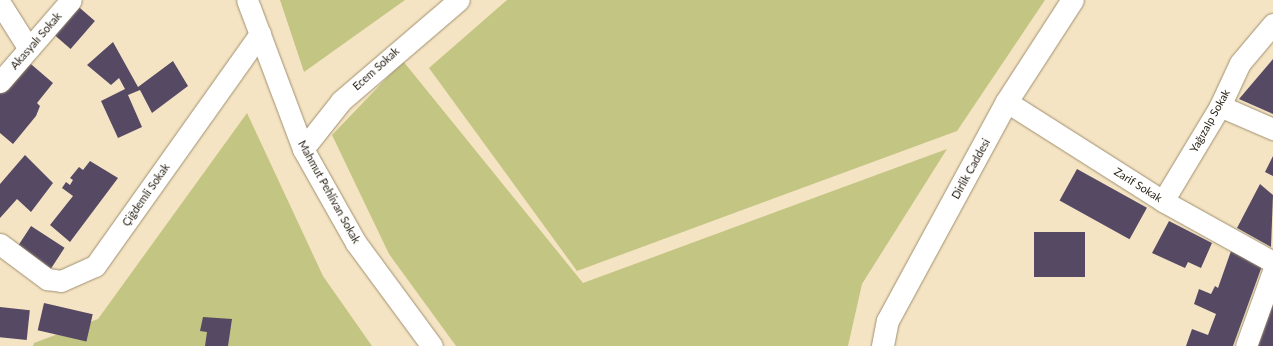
<!DOCTYPE html>
<meta charset="utf-8">
<style>
body{margin:0}
#map{position:relative;width:1273px;height:346px;overflow:hidden;background:#f5e4c3;font-family:Lato,sans-serif}
div>[style]{position:absolute}
.green>*{inset:0;background:#c3c583}
.building>*{inset:0;background:#554964;transform-origin:0 0}
.roads{filter:drop-shadow(0 0 1px #9f9071) drop-shadow(0 0 1px #9f9071)}
.minor>*{height:21px;margin:-10.5px;padding:0 10.5px;transform-origin:10.5px;border-radius:10.5px;background:#fff}
.tertiary>*{height:22px;margin:-11px;padding:0 11px;transform-origin:11px;border-radius:11px;background:#fff}
span{translate:-50% -50%;white-space:nowrap;text-align:center;line-height:1.15;-webkit-text-stroke:4px #fff;paint-order:stroke}
.street-label{font-size:11px;color:#292316}
</style>
<div id="map">
<div class="green">
<i style="clip-path:polygon(280px 0,405px 0,304px 72px)"></i>
<i style="clip-path:polygon(507px 0,1045px 0,957px 131px,577px 271px,429px 68px)"></i>
<i style="clip-path:polygon(403px 61px,583px 283px,947px 149px,862px 284px,848px 346px,456px 346px,389px 254px,332px 135px)"></i>
<i style="clip-path:polygon(247px 113px,323px 276px,372px 346px,33px 346px,34px 343px,98px 319px)"></i>
</div>
<div class="building">
<i style="left:73px;top:2px;width:29px;height:37px;rotate:41deg"></i>
<i style="clip-path:polygon(113px 42px,138px 87px,173px 61px,188px 86px,152px 113px,140px 90px,128px 95px,142px 127px,118px 138px,101px 101px,125px 89px,119px 78px,111px 85px,87px 65px)"></i>
<i style="clip-path:polygon(25px 59px,53px 83px,37px 103px,40px 106px,36px 116px,13px 144px,0 133px,0 90px)"></i>
<i style="clip-path:polygon(1273px 59px,1273px 114px,1239px 99px)"></i>
<i style="clip-path:polygon(25px 155px,53px 183px,31px 212px,17px 199px,0 218px,0 184px)"></i>
<i style="clip-path:polygon(1273px 156px,1273px 176px,1265px 172px)"></i>
<i style="clip-path:polygon(90px 161px,118px 178px,70px 242px,50px 225px,73px 196px,62px 188px,66px 182px,70px 185px,73px 180px,70px 178px,79px 167px,83px 170px)"></i>
<i style="left:1077px;top:169px;width:80px;height:36px;rotate:29deg"></i>
<i style="clip-path:polygon(1260px 184px,1273px 195px,1271px 247px,1237px 228px)"></i>
<i style="clip-path:polygon(1169px 221px,1212px 243px,1201px 268px,1188px 262px,1185px 268px,1152px 253px)"></i>
<i style="left:31px;top:226px;width:40px;height:26px;rotate:33deg"></i>
<i style="left:1034px;top:232px;width:51px;height:45px"></i>
<i style="clip-path:polygon(1231px 251px,1262px 266px,1233px 346px,1186px 346px,1192px 329px,1208px 335px,1216px 314px,1194px 304px,1199px 289px,1211px 294px,1215px 286px,1218px 288px)"></i>
<i style="clip-path:polygon(1273px 299px,1273px 346px,1256px 346px)"></i>
<i style="left:44px;top:303px;width:50px;height:28px;rotate:13deg"></i>
<i style="left:0;top:307px;width:30px;height:30px;rotate:6deg"></i>
<i style="clip-path:polygon(203px 317px,232px 319px,228px 346px,205px 346px,207px 332px,200px 331px)"></i>
</div>
<div class="roads">
<div class="minor">
<i style="left:247px;top:0;width:159px;rotate:69.4deg"></i>
<i style="left:303px;top:149px;width:108px;rotate:60.6deg"></i>
<i style="left:356px;top:243px;width:128px;rotate:53.6deg"></i>
<i style="left:0;top:3px;width:54px;rotate:57.8deg"></i>
<i style="left:0;top:82px;width:108px;rotate:-49.1deg"></i>
<i style="left:1007px;top:102px;width:185px;rotate:32.4deg"></i>
<i style="left:1163px;top:201px;width:126px;rotate:29deg"></i>
<i style="left:1220px;top:106px;width:58px;rotate:23.5deg"></i>
<i style="left:303px;top:149px;width:61px;rotate:-51.6deg"></i>
<i style="left:341px;top:101px;width:155px;rotate:-40.6deg"></i>
<i style="left:1163px;top:201px;width:111px;rotate:-59deg"></i>
<i style="left:1220px;top:106px;width:47px;rotate:-65.1deg"></i>
<i style="left:1240px;top:63px;width:51px;rotate:-49.8deg"></i>
<i style="left:0;top:244px;width:59px;rotate:36.7deg"></i>
<i style="left:47px;top:279px;width:14px;rotate:8deg"></i>
<i style="left:61px;top:281px;width:37px;rotate:-24deg"></i>
<i style="left:95px;top:266px;width:285px;rotate:-54.6deg"></i>
<i style="left:1246px;top:346px;width:80px;rotate:-70.2deg"></i>
</div>
<div class="tertiary">
<i style="left:883px;top:346px;width:25px;rotate:-79deg"></i>
<i style="left:888px;top:321px;width:249px;rotate:-61.5deg"></i>
<i style="left:1007px;top:102px;width:121px;rotate:-57.1deg"></i>
</div>
</div>
<div class="street-label">
<span style="left:36px;top:41px;rotate:-49deg">Akasyalı Sokak</span>
<span style="left:376px;top:69px;rotate:-42deg">Ecem Sokak</span>
<span style="left:1210px;top:121px;rotate:-61deg">Yağızalp Sokak</span>
<span style="left:971px;top:169px;rotate:-61deg">Dirlik Caddesi</span>
<span style="left:1138px;top:185px;rotate:32deg">Zarif Sokak</span>
<span style="left:329px;top:192px;rotate:61deg">Mahmut Pehlivan Sokak</span>
<span style="left:146px;top:195px;rotate:-55deg">Çiğdemli Sokak</span>
</div>
</div>
